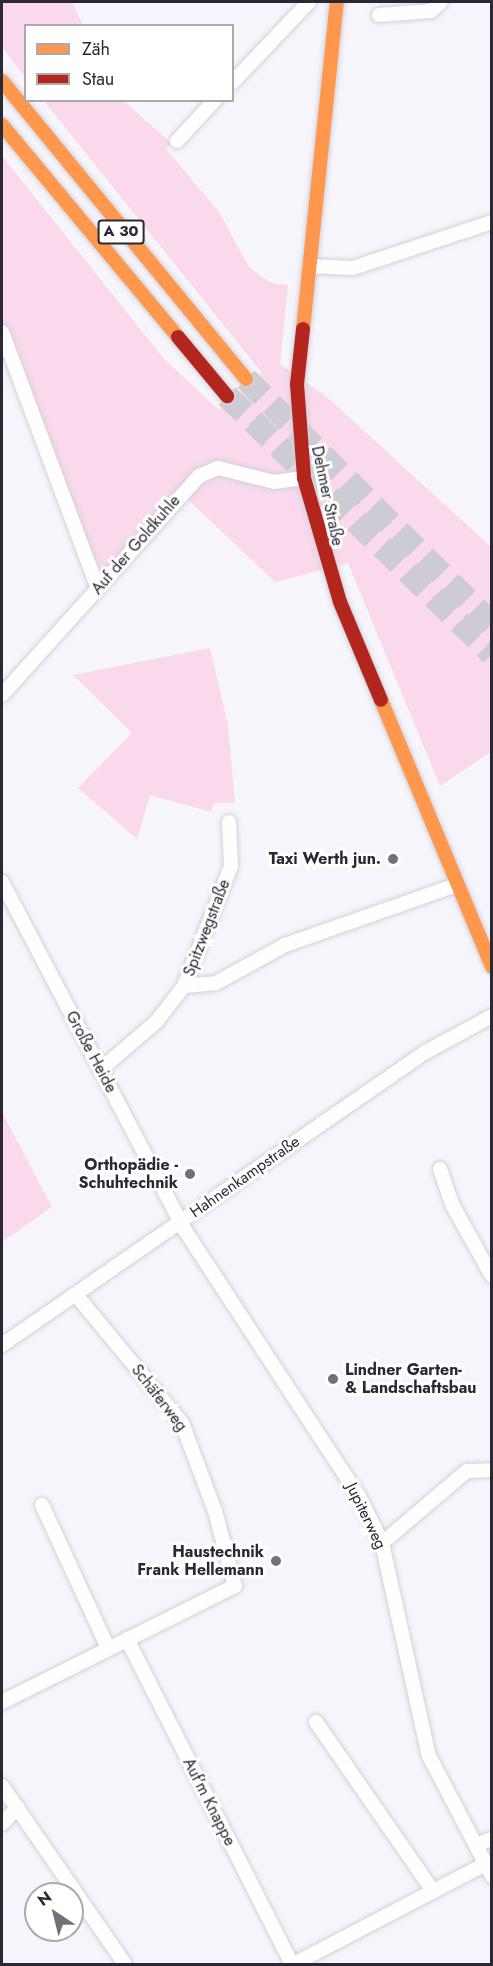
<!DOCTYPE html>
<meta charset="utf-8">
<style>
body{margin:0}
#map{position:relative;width:493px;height:1966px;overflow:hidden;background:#f6f5fc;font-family:Jost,sans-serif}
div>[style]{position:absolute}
.green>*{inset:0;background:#f9d9eb}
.highway-tunnel>*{height:24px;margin-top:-12px;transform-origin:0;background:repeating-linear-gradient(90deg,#cdccd4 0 24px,transparent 0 36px)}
.roads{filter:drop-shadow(0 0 2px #d2d1da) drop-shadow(0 0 2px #d2d1da)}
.street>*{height:14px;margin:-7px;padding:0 7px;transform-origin:7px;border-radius:7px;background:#fefeff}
.slow>*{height:14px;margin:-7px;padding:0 7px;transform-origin:7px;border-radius:7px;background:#ff974d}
.jam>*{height:14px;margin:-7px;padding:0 7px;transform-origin:7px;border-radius:7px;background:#b3261e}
.dots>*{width:16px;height:16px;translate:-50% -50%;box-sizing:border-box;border:3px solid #fff;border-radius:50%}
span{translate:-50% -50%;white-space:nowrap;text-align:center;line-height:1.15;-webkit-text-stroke:6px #fff;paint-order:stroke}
.shield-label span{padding:2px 4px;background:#fff;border:2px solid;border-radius:4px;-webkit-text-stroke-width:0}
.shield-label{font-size:15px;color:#2a2834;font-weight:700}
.street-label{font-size:16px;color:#2a2834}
.poi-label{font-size:16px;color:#2a2834;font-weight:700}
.right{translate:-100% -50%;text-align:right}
.left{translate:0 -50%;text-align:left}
.frame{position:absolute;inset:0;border:3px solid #2a2834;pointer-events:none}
.legend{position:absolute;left:24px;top:24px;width:210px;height:78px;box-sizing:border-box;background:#fff;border:2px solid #aaa9ae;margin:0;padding:8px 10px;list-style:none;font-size:18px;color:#2a2834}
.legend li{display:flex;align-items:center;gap:12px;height:30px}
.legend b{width:30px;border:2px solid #aaa9ae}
.north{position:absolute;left:24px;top:1882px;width:60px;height:60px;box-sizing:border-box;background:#fff;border:2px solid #aaa9ae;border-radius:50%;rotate:325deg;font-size:16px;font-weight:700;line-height:24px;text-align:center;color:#2a2834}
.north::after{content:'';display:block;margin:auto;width:21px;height:27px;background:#71707a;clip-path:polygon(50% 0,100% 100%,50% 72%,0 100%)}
</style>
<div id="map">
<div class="green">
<i style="clip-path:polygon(2px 2px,72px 2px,83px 25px,26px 26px,25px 77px,2px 47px)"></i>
<i style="clip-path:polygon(44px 101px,124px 101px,171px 143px,166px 149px,219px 212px,249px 267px,271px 283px,288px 285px,280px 364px,327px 397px,491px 547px,491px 752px,440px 786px,348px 563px,275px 582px,177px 489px,92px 587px,2px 335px,2px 156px,165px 360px,219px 410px,262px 373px)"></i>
<i style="clip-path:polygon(210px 648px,228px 725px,235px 803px,214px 803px,211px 812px,150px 795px,137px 839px,78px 788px,132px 733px,73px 675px)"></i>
<i style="clip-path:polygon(2px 1112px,52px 1207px,2px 1242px)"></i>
</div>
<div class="highway-tunnel">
<i style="left:246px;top:379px;width:347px;rotate:44.9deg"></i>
<i style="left:227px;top:396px;width:370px;rotate:44.2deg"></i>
</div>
<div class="roads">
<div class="street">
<i style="left:379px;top:15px;width:52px;rotate:-4.4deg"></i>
<i style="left:431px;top:11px;width:13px;rotate:-42deg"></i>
<i style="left:232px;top:83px;width:112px;rotate:-46.5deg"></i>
<i style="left:177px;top:141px;width:56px;rotate:-47.2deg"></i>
<i style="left:309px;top:266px;width:44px;rotate:2.6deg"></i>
<i style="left:353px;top:268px;width:146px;rotate:-18.3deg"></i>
<i style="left:2px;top:332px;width:274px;rotate:69.5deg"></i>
<i style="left:2px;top:695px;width:295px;rotate:-48deg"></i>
<i style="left:199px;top:476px;width:21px;rotate:-23deg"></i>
<i style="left:218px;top:468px;width:58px;rotate:14deg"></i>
<i style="left:274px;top:482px;width:30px;rotate:-8deg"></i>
<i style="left:2px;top:882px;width:392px;rotate:62.3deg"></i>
<i style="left:184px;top:1229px;width:319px;rotate:56.8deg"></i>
<i style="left:359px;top:1496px;width:52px;rotate:63.9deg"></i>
<i style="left:382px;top:1543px;width:218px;rotate:77.6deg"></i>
<i style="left:429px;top:1756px;width:136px;rotate:62.3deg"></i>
<i style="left:184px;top:986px;width:32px;rotate:-5deg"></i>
<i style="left:216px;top:983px;width:79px;rotate:-28.8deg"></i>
<i style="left:285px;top:945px;width:181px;rotate:-19.3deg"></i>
<i style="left:100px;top:1070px;width:74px;rotate:-40.6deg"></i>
<i style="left:156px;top:1022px;width:46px;rotate:-52.1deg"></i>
<i style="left:184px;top:986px;width:129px;rotate:-68.6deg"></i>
<i style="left:231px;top:866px;width:44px;rotate:-92.6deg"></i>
<i style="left:440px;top:1169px;width:39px;rotate:71deg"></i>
<i style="left:453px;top:1206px;width:80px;rotate:60.9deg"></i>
<i style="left:2px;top:1345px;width:513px;rotate:-34.68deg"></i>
<i style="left:424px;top:1053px;width:77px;rotate:-28.6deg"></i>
<i style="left:42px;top:1505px;width:157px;rotate:65.2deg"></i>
<i style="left:382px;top:1543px;width:111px;rotate:-40.3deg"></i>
<i style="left:467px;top:1471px;width:25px;rotate:-2deg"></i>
<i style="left:127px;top:1639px;width:364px;rotate:63.1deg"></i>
<i style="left:2px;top:1702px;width:260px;rotate:-26.5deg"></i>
<i style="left:235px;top:1586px;width:78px;rotate:-104.9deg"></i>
<i style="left:215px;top:1511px;width:94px;rotate:-110.6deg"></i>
<i style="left:182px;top:1423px;width:166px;rotate:-129.6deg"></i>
<i style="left:316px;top:1722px;width:206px;rotate:55.3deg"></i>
<i style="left:2px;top:1786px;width:216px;rotate:55.4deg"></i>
<i style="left:2px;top:1824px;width:23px;rotate:-47deg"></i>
<i style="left:476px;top:1845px;width:17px;rotate:-21deg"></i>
<i style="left:294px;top:1964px;width:216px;rotate:-27.6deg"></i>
</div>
<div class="slow">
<i style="left:2px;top:81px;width:385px;rotate:50.7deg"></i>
<i style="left:2px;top:125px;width:276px;rotate:50.3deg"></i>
<i style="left:303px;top:329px;width:329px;rotate:-84.1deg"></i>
<i style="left:381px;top:700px;width:289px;rotate:67.4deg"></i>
</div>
<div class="jam">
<i style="left:303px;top:329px;width:55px;rotate:96.2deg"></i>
<i style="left:297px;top:384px;width:94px;rotate:85.7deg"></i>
<i style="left:304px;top:478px;width:129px;rotate:73.8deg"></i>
<i style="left:340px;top:602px;width:106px;rotate:67.3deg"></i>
<i style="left:178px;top:337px;width:77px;rotate:50.3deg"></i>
</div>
</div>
<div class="dots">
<i style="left:393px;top:859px;background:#71707a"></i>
<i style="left:190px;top:1174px;background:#71707a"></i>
<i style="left:333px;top:1379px;background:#71707a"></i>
<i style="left:276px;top:1561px;background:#71707a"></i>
</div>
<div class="shield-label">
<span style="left:121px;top:232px">A 30</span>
</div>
<div class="street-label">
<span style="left:327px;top:496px;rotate:78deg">Dehmer Straße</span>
<span style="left:136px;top:545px;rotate:-49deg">Auf der Goldkuhle</span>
<span style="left:207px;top:928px;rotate:-69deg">Spitzwegstraße</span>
<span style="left:91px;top:1052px;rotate:62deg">Große Heide</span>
<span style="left:245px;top:1177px;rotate:-35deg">Hahnenkampstraße</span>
<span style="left:159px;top:1398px;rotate:52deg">Schäferweg</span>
<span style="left:366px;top:1516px;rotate:64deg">Jupiterweg</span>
<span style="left:209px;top:1802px;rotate:63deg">Auf'm Knappe</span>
</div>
<div class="poi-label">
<span class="right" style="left:381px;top:859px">Taxi Werth jun.</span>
<span class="right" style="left:178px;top:1174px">Orthopädie -<br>Schuhtechnik</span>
<span class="left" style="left:345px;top:1379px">Lindner Garten-<br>&amp; Landschaftsbau</span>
<span class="right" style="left:264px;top:1561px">Haustechnik<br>Frank Hellemann</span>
</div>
<div class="frame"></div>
<ul class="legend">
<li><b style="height:8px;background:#ff974d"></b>Zäh</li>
<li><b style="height:8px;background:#b3261e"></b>Stau</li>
</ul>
<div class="north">N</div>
</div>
